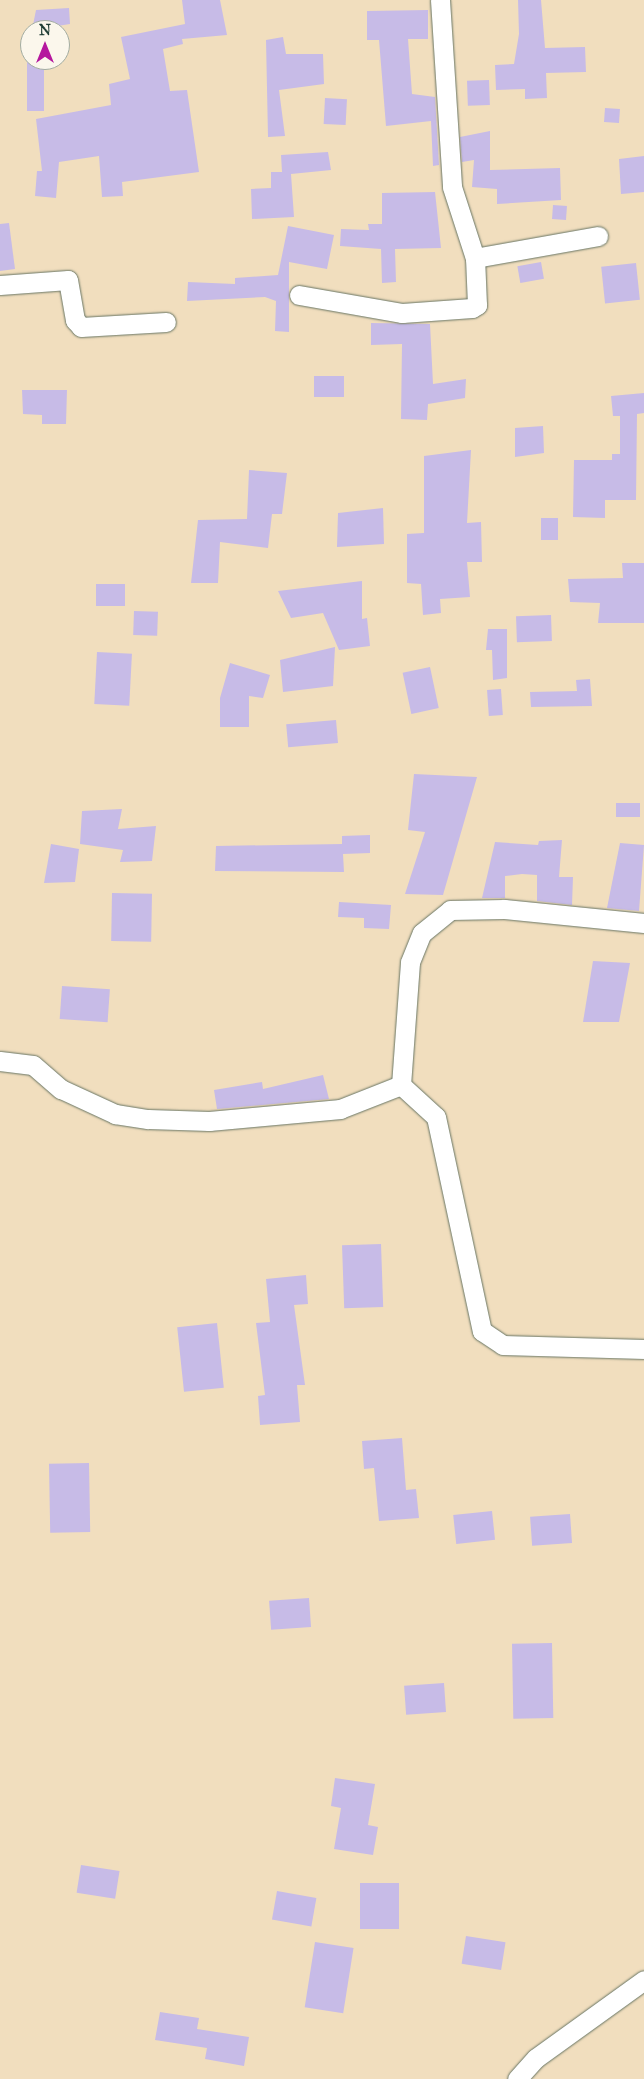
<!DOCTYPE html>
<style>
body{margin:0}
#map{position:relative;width:644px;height:2079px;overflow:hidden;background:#f1debe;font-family:"IM FELL Great Primer",serif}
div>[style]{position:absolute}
.building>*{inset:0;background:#c7bbe7;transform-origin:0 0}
.roads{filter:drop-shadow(0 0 1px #687564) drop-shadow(0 0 1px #687564)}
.minor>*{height:19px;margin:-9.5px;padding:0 9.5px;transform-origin:9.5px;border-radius:9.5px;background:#fff}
span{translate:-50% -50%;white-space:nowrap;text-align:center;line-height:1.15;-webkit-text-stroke:4.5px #fbf7ec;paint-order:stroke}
.north{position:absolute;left:20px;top:20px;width:50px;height:50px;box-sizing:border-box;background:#fbf7ec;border:1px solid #a3ada2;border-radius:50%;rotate:0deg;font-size:14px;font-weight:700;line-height:20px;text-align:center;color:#1f3d34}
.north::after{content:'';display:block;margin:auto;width:18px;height:22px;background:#b5179e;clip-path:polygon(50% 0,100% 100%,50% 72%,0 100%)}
</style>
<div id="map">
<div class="building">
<i style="clip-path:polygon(182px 0,220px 0,227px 35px,182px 39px,183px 44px,163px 49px,170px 91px,187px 90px,199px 172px,122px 182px,123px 196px,102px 197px,99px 156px,59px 162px,56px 198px,35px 196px,37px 171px,42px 171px,36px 119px,111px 105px,109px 84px,130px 79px,121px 37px,185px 24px)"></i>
<i style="clip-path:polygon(518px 0,541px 0,545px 48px,585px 47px,586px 72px,546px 73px,547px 98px,525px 99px,525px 89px,496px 90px,495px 65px,514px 64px,519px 34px)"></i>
<i style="clip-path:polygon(69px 8px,70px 24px,32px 30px,36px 10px)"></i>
<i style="clip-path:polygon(428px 10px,428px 39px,408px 39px,412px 94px,435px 97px,439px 165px,433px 166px,431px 121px,386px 126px,379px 40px,367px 40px,367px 11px)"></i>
<i style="clip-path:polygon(283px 37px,286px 54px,323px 54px,324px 84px,279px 90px,285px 136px,268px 137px,266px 40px)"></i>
<i style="left:27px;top:60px;width:17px;height:51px"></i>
<i style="left:489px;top:80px;width:25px;height:22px;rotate:88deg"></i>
<i style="left:325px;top:98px;width:22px;height:26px;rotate:3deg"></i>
<i style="left:605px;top:108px;width:15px;height:14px;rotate:4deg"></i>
<i style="clip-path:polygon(490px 131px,490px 170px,560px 168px,561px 200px,497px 204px,497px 189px,472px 187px,474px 160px,462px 162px,460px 137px)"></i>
<i style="clip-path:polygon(328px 152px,331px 170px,291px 174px,294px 217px,252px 219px,251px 189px,271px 188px,271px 172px,282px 172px,281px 155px)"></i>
<i style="clip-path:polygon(644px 156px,644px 192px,621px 194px,619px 159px)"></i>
<i style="clip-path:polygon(435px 192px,441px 248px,395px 249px,396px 282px,382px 283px,381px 249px,340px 246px,341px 229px,369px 230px,368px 224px,382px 224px,382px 193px)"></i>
<i style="left:553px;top:205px;width:14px;height:14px;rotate:4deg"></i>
<i style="clip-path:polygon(9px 223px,15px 269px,0 271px,0 224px)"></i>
<i style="clip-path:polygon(288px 226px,334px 235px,327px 269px,289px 262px,289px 332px,275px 331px,276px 301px,265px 297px,187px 301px,188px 282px,235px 284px,235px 278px,278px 275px)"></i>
<i style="left:541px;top:262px;width:17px;height:24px;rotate:80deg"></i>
<i style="left:636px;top:263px;width:37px;height:35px;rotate:84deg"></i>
<i style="clip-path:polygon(371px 323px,430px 324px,433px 384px,466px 379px,465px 398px,428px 404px,427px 420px,401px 419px,402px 344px,371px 345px)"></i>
<i style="left:314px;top:376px;width:30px;height:21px"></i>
<i style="clip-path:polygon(22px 390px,67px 390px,66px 424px,42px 424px,42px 415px,23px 414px)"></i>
<i style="clip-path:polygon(644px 393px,644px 413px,637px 414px,636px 500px,605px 500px,605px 518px,573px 517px,574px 460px,612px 460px,612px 454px,620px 454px,620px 416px,613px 416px,611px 396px)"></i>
<i style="clip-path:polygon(543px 426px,544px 453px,515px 457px,515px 428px)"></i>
<i style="clip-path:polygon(471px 450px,467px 523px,481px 522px,482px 562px,467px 562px,470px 597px,440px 599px,441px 613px,423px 615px,421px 584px,407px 583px,407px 534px,424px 533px,424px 456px)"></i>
<i style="clip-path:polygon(249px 470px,287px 473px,282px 514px,272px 514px,268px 548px,220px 542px,218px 583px,191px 583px,198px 520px,247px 519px)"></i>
<i style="clip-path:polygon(383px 508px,384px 544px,337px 547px,338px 513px)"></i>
<i style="left:541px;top:518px;width:17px;height:22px"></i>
<i style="clip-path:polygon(622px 563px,644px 563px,644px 623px,598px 623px,600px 603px,570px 602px,568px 579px,623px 578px)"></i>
<i style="clip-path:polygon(362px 581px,362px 619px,367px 618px,370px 646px,339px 650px,323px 613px,291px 618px,278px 591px)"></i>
<i style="left:96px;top:584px;width:29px;height:22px"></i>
<i style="left:134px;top:611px;width:24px;height:24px;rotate:2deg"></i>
<i style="left:551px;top:615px;width:26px;height:35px;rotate:88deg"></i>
<i style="clip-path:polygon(488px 629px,507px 629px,507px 678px,493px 680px,492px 650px,486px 650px)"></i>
<i style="clip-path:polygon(335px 647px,333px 686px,283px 692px,280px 660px)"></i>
<i style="left:97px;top:652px;width:35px;height:52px;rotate:3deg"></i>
<i style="clip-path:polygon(230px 663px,270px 675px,263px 698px,249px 696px,249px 727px,220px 727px,220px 698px)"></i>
<i style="left:430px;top:667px;width:42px;height:28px;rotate:78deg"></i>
<i style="clip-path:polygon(590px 679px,592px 706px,531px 707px,530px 692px,577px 691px,576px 680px)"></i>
<i style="left:501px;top:689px;width:26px;height:14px;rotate:86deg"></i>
<i style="left:336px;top:720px;width:23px;height:50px;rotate:85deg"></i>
<i style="clip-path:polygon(414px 774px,477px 777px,443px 895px,405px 894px,425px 832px,408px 830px)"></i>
<i style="left:616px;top:803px;width:24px;height:14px"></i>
<i style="clip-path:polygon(122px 809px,118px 829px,156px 826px,152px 861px,120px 862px,123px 850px,80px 844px,82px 811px)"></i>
<i style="clip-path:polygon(370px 835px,370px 853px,343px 854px,344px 872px,215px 871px,216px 846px,342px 844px,342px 836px)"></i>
<i style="clip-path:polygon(562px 840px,559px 877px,573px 877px,572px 905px,537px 901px,537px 875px,522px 874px,505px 876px,505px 898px,482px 898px,495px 842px,538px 845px,539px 841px)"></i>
<i style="clip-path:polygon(620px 843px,644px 845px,639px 911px,607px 908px)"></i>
<i style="clip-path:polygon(51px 844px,79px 849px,75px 882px,44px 883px)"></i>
<i style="left:112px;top:893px;width:40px;height:48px;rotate:1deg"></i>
<i style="clip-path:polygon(339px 902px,391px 905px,389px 929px,364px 928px,364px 918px,338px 917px)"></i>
<i style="clip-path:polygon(593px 961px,630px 963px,619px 1022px,583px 1022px)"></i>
<i style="left:62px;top:986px;width:48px;height:33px;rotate:4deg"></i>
<i style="clip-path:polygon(323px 1075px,329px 1099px,217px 1109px,214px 1090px,262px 1082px,263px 1089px)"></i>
<i style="left:381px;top:1244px;width:63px;height:39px;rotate:88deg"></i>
<i style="clip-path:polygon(306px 1275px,308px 1304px,294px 1305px,305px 1385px,297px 1385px,300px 1422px,260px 1425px,258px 1396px,265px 1395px,256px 1323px,270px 1322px,266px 1279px)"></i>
<i style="left:217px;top:1323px;width:65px;height:40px;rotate:84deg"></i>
<i style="clip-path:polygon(402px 1438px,406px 1490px,416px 1489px,419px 1518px,379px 1521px,374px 1468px,364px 1469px,362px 1441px)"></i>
<i style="left:89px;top:1463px;width:69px;height:40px;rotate:89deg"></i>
<i style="left:492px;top:1511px;width:29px;height:39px;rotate:84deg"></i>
<i style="left:570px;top:1514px;width:29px;height:40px;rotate:86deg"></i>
<i style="left:309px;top:1598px;width:29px;height:40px;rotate:86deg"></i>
<i style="left:552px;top:1643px;width:75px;height:40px;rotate:89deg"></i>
<i style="left:444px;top:1683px;width:29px;height:40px;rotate:86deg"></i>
<i style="clip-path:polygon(335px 1778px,375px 1784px,368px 1825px,378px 1827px,373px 1855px,334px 1849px,341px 1808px,331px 1806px)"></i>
<i style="left:81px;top:1865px;width:39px;height:28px;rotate:9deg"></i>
<i style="left:360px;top:1883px;width:39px;height:46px"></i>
<i style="left:277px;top:1891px;width:40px;height:29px;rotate:10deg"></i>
<i style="left:466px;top:1936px;width:40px;height:28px;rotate:9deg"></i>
<i style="left:315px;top:1942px;width:39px;height:66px;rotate:9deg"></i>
<i style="clip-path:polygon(160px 2012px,199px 2018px,197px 2029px,249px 2037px,244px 2066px,205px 2059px,207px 2048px,155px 2040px)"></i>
</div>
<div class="roads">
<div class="minor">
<i style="left:440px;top:0;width:187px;rotate:86.3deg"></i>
<i style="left:452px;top:187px;width:75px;rotate:72.1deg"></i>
<i style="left:0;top:285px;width:68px;rotate:-4.2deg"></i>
<i style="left:68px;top:280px;width:41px;rotate:80.1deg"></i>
<i style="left:75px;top:320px;width:9px;rotate:49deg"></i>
<i style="left:81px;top:327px;width:85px;rotate:-3.4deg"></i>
<i style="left:299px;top:295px;width:105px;rotate:9.9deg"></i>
<i style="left:402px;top:313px;width:70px;rotate:-4.1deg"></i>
<i style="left:472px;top:308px;width:6px;rotate:-31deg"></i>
<i style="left:477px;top:305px;width:47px;rotate:-92.4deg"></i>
<i style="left:475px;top:258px;width:125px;rotate:-10.1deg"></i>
<i style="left:0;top:1061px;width:33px;rotate:7deg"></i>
<i style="left:33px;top:1065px;width:37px;rotate:41deg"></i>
<i style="left:61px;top:1089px;width:60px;rotate:24.8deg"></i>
<i style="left:115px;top:1114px;width:33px;rotate:9deg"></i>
<i style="left:148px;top:1119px;width:61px;rotate:1.9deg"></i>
<i style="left:209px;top:1121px;width:132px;rotate:-5.2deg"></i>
<i style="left:340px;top:1109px;width:66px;rotate:-21.5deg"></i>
<i style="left:401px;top:1085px;width:123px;rotate:-85.8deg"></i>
<i style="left:410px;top:962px;width:31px;rotate:-68deg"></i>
<i style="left:422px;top:933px;width:36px;rotate:-39deg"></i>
<i style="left:450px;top:910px;width:54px;rotate:-1.1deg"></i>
<i style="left:504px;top:909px;width:141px;rotate:5.7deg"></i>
<i style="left:401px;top:1085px;width:47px;rotate:42.4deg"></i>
<i style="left:436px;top:1117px;width:219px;rotate:77.9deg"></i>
<i style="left:482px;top:1331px;width:25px;rotate:34deg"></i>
<i style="left:503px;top:1345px;width:141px;rotate:1.6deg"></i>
<i style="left:517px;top:2079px;width:28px;rotate:-48deg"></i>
<i style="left:536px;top:2058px;width:133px;rotate:-35.8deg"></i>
</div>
</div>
<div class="north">N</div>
</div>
